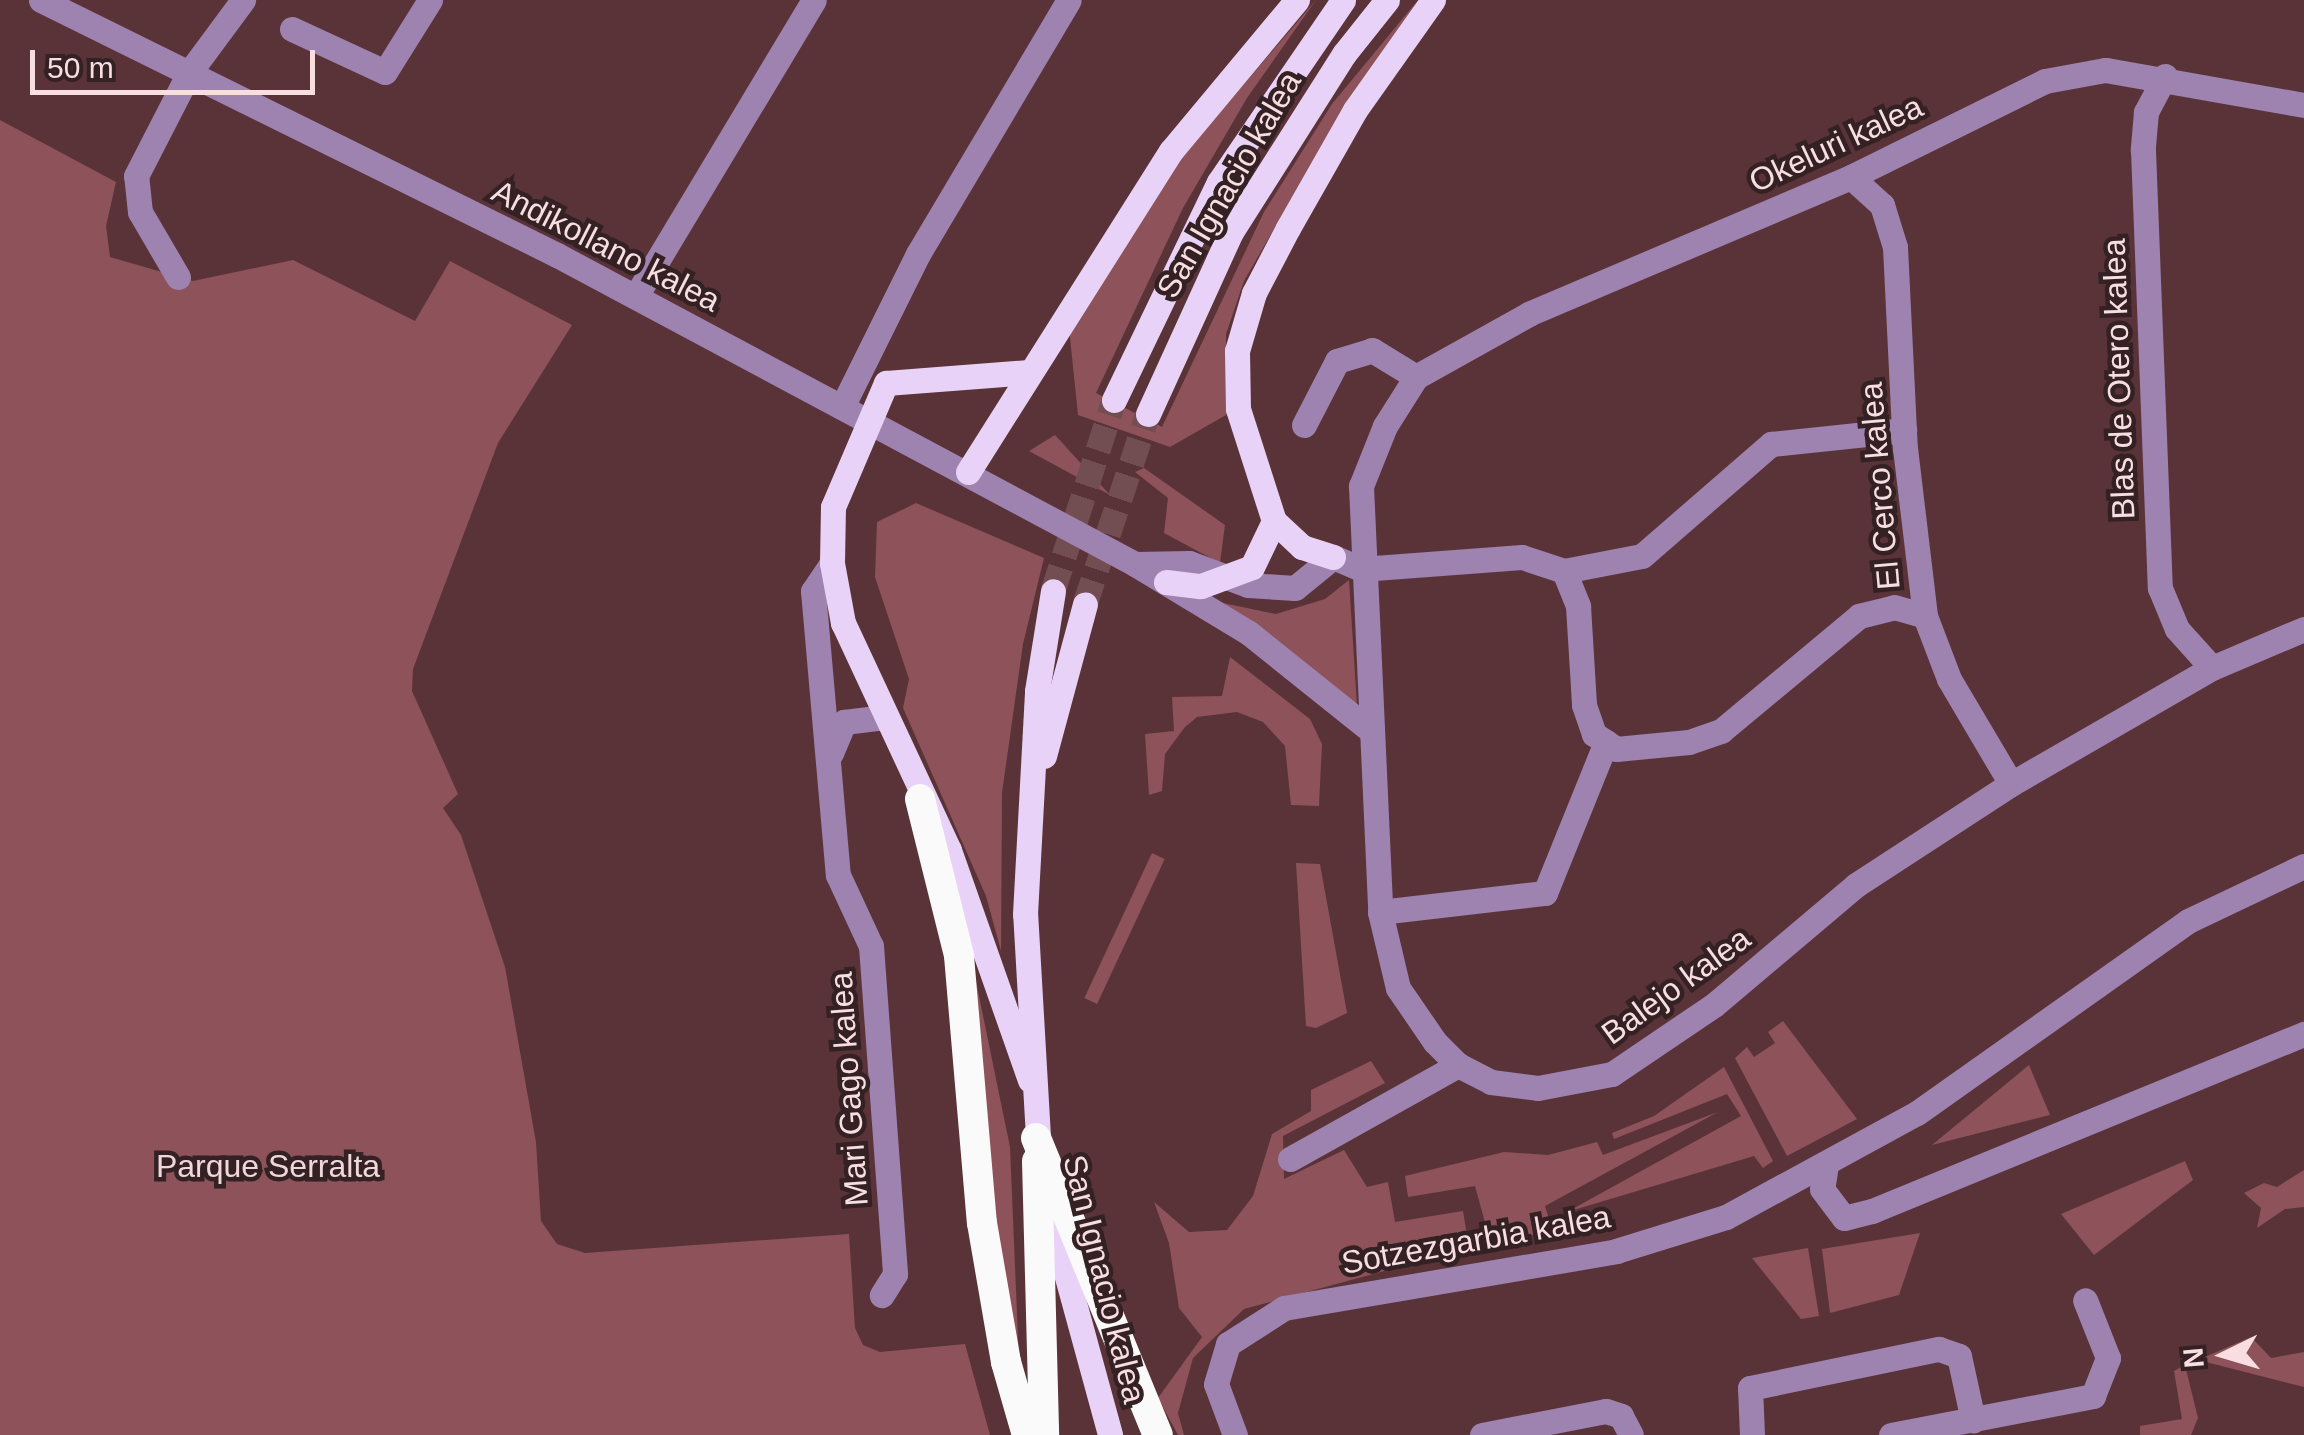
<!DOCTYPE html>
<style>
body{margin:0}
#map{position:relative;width:2304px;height:1435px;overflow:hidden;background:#5a3338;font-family:Arial,sans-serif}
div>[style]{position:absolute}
.green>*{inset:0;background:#8d525a;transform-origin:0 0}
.major-tunnel>*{height:25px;margin-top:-12.5px;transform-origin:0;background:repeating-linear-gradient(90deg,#724d51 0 25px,transparent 0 37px)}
.minor>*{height:25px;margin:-12.5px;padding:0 12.5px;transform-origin:12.5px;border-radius:12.5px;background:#9e82b0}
.major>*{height:25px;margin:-12.5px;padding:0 12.5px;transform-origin:12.5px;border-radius:12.5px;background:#e9d2f7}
.highway>*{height:30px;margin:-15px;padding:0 15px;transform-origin:15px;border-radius:15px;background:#fafafa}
span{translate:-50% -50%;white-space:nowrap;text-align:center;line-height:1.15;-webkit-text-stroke:9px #332123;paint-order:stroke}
.street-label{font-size:32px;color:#f8dee1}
.park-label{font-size:32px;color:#f0d8da}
.north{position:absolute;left:2174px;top:1305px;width:100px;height:100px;-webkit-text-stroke:8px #332123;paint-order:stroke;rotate:265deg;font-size:28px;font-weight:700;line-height:40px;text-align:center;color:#f8dee1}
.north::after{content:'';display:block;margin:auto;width:35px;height:45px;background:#f8dee1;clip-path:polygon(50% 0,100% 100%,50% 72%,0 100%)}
.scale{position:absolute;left:30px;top:50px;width:285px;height:45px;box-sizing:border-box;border:5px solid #f8dee1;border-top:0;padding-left:12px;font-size:30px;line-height:35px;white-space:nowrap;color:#f8dee1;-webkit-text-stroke:8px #332123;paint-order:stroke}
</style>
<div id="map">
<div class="green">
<i style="clip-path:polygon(1316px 0,1247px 98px,1183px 208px,1096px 393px,1162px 427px,1264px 212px,1332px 104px,1418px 0,1337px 120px,1244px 281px,1226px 334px,1226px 415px,1170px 447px,1078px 415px,1069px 328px,1173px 167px)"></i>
<i style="clip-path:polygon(0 120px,116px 182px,106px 226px,110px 257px,193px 281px,293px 260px,415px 321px,450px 261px,572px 325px,498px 443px,413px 669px,412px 691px,458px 794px,443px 808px,461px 835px,505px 967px,536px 1142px,541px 1221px,557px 1244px,585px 1253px,849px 1234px,855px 1328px,863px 1345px,880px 1352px,965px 1344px,990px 1435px,0 1435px)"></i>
<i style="clip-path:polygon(1055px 435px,1110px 495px,1029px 451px)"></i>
<i style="clip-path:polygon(1144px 468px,1225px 525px,1220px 563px,1164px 533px,1168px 498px,1135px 472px)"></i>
<i style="clip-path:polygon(916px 503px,1044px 558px,1023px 644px,1002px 793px,1001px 951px,986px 896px,903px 708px,909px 679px,875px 577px,877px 522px)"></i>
<i style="clip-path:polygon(1349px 580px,1357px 706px,1218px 602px,1276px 614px,1325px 599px)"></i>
<i style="clip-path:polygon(1230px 657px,1310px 719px,1322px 744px,1319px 806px,1291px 805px,1285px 746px,1263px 722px,1237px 712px,1197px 717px,1185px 727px,1165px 754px,1162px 791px,1149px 795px,1145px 734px,1174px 731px,1172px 697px,1222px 696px)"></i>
<i style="left:1152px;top:853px;width:14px;height:160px;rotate:25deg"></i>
<i style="clip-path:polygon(1296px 863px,1320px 864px,1347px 1013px,1316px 1028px,1306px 1026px)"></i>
<i style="clip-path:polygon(963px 918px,1010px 1147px,1019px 1361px,1002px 1269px)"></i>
<i style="clip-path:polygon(1783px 1021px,1857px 1119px,1787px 1156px,1735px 1058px,1747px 1047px,1754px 1057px,1775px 1043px,1768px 1032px)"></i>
<i style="clip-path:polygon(1371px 1061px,1385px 1083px,1283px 1136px,1284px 1179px,1344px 1150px,1367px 1187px,1388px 1182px,1395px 1222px,1463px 1211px,1469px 1248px,1244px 1309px,1193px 1358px,1178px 1413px,1184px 1435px,1178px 1435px,1158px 1398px,1202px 1337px,1179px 1308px,1169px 1243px,1154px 1202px,1189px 1232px,1227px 1230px,1253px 1196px,1272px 1134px,1311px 1111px,1311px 1090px)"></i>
<i style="clip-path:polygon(2029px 1065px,2050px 1115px,1932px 1145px)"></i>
<i style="clip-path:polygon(1724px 1067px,1773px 1161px,1763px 1168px,1754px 1156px,1567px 1212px,1741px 1116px,1727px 1094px,1614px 1139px,1612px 1133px,1654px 1116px)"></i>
<i style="clip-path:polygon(1718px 1112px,1545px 1206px,1552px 1229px,1525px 1237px,1522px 1222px,1486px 1226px,1475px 1186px,1408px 1197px,1405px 1176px,1504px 1152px,1548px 1155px,1597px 1142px,1603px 1155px)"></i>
<i style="clip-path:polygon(2185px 1161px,2193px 1180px,2094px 1255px,2061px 1214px)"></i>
<i style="clip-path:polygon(2304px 1170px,2304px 1207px,2285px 1209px,2257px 1228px,2261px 1208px,2244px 1193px,2264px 1183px,2277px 1187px)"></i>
<i style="clip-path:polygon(1920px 1233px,1899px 1295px,1830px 1313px,1822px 1249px)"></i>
<i style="clip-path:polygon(1808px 1248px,1819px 1316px,1801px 1319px,1752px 1258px)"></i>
<i style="clip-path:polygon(2251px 1337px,2271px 1358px,2304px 1352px,2304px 1387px,2198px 1360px)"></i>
<i style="clip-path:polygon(2185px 1365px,2198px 1418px,2191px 1435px,2140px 1435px,2140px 1426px,2182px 1419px,2174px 1371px)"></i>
</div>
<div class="major-tunnel">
<i style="left:1053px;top:591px;width:201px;rotate:-72.3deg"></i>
<i style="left:1085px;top:604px;width:200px;rotate:-71.7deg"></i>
</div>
<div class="minor">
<i style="left:41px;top:0;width:576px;rotate:26.3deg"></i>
<i style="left:557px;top:255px;width:655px;rotate:28.13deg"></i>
<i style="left:1135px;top:564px;width:133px;rotate:31.2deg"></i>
<i style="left:1249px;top:633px;width:154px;rotate:38.7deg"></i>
<i style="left:292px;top:29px;width:102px;rotate:24.8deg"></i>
<i style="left:385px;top:72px;width:85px;rotate:-58deg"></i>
<i style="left:2165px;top:76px;width:41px;rotate:117.8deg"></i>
<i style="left:2146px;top:112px;width:38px;rotate:95deg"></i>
<i style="left:2143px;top:150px;width:438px;rotate:87.8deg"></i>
<i style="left:2160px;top:588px;width:44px;rotate:67.5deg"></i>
<i style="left:2177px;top:629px;width:52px;rotate:48.1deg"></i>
<i style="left:2304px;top:105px;width:202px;rotate:-170deg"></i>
<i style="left:2105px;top:70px;width:61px;rotate:169.6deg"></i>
<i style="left:2045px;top:81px;width:216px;rotate:153.7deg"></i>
<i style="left:1851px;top:177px;width:350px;rotate:157deg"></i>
<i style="left:1529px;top:314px;width:129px;rotate:150.9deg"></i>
<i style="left:1416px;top:377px;width:58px;rotate:122.3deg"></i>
<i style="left:1385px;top:426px;width:65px;rotate:111.8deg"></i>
<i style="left:1361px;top:486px;width:426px;rotate:87.4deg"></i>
<i style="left:1380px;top:912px;width:78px;rotate:76.7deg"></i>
<i style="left:1398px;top:988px;width:65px;rotate:55.6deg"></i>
<i style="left:1435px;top:1042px;width:33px;rotate:45deg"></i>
<i style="left:1458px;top:1065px;width:37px;rotate:27deg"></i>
<i style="left:1491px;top:1082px;width:47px;rotate:7.3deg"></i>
<i style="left:1538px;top:1088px;width:75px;rotate:-10.7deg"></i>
<i style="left:1612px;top:1074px;width:123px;rotate:-34.1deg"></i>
<i style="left:1714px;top:1005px;width:186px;rotate:-40.2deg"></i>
<i style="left:1856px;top:885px;width:185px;rotate:-33.1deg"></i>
<i style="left:2011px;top:784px;width:232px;rotate:-30deg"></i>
<i style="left:2212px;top:668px;width:100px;rotate:-23deg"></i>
<i style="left:1851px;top:177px;width:42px;rotate:42.1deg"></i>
<i style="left:1882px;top:205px;width:44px;rotate:72.8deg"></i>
<i style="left:1895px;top:247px;width:201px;rotate:87.2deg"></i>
<i style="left:1905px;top:448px;width:169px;rotate:83.2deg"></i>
<i style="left:1925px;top:616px;width:67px;rotate:69.1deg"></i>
<i style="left:1949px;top:679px;width:122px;rotate:59.4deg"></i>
<i style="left:178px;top:277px;width:75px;rotate:-120.3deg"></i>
<i style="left:140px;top:212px;width:36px;rotate:-96deg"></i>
<i style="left:136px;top:176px;width:116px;rotate:-62.8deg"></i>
<i style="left:189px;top:73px;width:91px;rotate:-53.5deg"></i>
<i style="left:636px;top:296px;width:345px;rotate:-59deg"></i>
<i style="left:842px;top:407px;width:171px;rotate:-63.6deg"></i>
<i style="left:918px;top:254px;width:295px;rotate:-59.3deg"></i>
<i style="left:1304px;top:425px;width:72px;rotate:-62.7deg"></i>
<i style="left:1337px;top:361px;width:37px;rotate:-17deg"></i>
<i style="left:1372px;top:350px;width:52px;rotate:31.5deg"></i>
<i style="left:832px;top:563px;width:34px;rotate:124deg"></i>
<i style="left:813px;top:591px;width:285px;rotate:85deg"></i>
<i style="left:838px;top:875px;width:78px;rotate:65.1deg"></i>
<i style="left:871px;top:946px;width:329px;rotate:85.8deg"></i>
<i style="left:895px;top:1274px;width:25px;rotate:122deg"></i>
<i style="left:1135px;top:564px;width:54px;rotate:-1.1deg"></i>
<i style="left:1189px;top:563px;width:63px;rotate:20.4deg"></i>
<i style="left:1248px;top:585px;width:47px;rotate:3.7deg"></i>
<i style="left:1295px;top:588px;width:49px;rotate:-39.2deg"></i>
<i style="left:1333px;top:557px;width:30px;rotate:23deg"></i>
<i style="left:1361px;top:569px;width:161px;rotate:-4.3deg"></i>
<i style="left:1522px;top:557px;width:44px;rotate:18.4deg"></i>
<i style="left:1564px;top:571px;width:79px;rotate:-10.9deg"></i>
<i style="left:1642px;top:556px;width:171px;rotate:-41deg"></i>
<i style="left:1771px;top:444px;width:134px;rotate:-6deg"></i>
<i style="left:1564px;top:571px;width:38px;rotate:68deg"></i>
<i style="left:1578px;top:606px;width:99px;rotate:86.5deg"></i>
<i style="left:1584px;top:705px;width:31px;rotate:71deg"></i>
<i style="left:1594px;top:734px;width:27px;rotate:34deg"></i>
<i style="left:1616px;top:749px;width:73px;rotate:-5.5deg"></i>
<i style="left:1689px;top:742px;width:34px;rotate:-19deg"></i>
<i style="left:1721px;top:731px;width:180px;rotate:-39.8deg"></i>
<i style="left:1859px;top:616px;width:36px;rotate:-14deg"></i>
<i style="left:1894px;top:607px;width:32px;rotate:16deg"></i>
<i style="left:831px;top:753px;width:34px;rotate:-67deg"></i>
<i style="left:844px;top:722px;width:39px;rotate:-7deg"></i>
<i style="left:1380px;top:912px;width:166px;rotate:-6.6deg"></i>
<i style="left:1545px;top:893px;width:163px;rotate:-68deg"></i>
<i style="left:1290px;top:1159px;width:193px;rotate:-29.2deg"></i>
<i style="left:1826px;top:1165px;width:24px;rotate:99deg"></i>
<i style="left:1822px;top:1189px;width:36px;rotate:53deg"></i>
<i style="left:1844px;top:1218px;width:29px;rotate:-14deg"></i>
<i style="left:1872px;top:1211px;width:467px;rotate:-22.3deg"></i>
<i style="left:1235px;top:1435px;width:54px;rotate:-110.4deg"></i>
<i style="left:1216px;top:1384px;width:42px;rotate:-73.3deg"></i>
<i style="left:1228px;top:1344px;width:67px;rotate:-32.7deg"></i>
<i style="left:1284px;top:1308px;width:337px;rotate:-9.7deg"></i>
<i style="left:1616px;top:1251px;width:115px;rotate:-17.2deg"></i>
<i style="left:1726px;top:1217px;width:217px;rotate:-28.6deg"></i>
<i style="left:1917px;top:1113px;width:332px;rotate:-35.3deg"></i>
<i style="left:2188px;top:921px;width:128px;rotate:-25.4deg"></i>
<i style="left:1482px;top:1435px;width:126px;rotate:-11deg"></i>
<i style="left:1606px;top:1411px;width:16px;rotate:18deg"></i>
<i style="left:1621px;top:1416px;width:21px;rotate:62deg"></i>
<i style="left:1752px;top:1435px;width:47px;rotate:-92.4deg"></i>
<i style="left:1750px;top:1388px;width:193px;rotate:-11.7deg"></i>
<i style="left:1939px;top:1349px;width:21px;rotate:19deg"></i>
<i style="left:1959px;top:1356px;width:66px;rotate:77.7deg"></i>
<i style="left:1891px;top:1435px;width:206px;rotate:-10.9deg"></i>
<i style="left:2093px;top:1396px;width:41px;rotate:-68.5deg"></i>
<i style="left:2108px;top:1358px;width:62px;rotate:-111.6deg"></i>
</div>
<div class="major">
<i style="left:1114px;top:400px;width:242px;rotate:-64.3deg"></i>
<i style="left:1219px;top:182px;width:220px;rotate:-55.7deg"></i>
<i style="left:1148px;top:414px;width:200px;rotate:-65.5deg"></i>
<i style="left:1231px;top:232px;width:211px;rotate:-57.6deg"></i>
<i style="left:1344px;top:54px;width:69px;rotate:-51.5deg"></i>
<i style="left:968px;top:472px;width:380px;rotate:-57.7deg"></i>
<i style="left:1171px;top:151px;width:197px;rotate:-50.2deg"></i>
<i style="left:1333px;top:557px;width:33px;rotate:-162deg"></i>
<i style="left:1302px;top:547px;width:38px;rotate:-137deg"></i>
<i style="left:1274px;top:521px;width:118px;rotate:-107.8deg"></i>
<i style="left:1238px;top:409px;width:58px;rotate:-91deg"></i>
<i style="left:1237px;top:351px;width:60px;rotate:-73.7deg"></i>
<i style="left:1254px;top:293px;width:73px;rotate:-62.4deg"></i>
<i style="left:1288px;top:228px;width:136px;rotate:-60.4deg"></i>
<i style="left:1355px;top:110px;width:135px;rotate:-54.7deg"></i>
<i style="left:1166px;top:582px;width:35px;rotate:7deg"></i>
<i style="left:1201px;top:586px;width:54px;rotate:-20.4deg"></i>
<i style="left:1252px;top:567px;width:51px;rotate:-64.4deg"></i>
<i style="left:1044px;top:756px;width:157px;rotate:-74.9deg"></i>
<i style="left:1030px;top:1080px;width:244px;rotate:-109.4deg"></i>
<i style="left:949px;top:850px;width:251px;rotate:-115deg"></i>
<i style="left:843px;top:623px;width:61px;rotate:-100.4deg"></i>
<i style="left:832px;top:563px;width:56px;rotate:-89deg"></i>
<i style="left:833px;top:507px;width:135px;rotate:-66.9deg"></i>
<i style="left:886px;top:383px;width:144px;rotate:-4.4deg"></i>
<i style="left:1039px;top:1154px;width:240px;rotate:-93.3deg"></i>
<i style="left:1025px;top:914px;width:223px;rotate:-86.9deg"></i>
<i style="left:1037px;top:691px;width:101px;rotate:-80.9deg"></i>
<i style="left:1047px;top:1204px;width:239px;rotate:74.7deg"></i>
</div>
<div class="highway">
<i style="left:920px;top:799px;width:162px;rotate:76deg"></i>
<i style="left:959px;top:956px;width:268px;rotate:85.1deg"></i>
<i style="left:982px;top:1223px;width:141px;rotate:80.2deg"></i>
<i style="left:1006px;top:1362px;width:76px;rotate:74deg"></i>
<i style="left:1036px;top:1138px;width:321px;rotate:67.7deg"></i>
<i style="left:1037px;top:1161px;width:274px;rotate:88.5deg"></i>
</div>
<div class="street-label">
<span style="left:1836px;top:144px;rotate:-25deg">Okeluri kalea</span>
<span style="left:1229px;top:185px;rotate:-60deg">San Ignacio kalea</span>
<span style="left:606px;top:246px;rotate:27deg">Andikollano kalea</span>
<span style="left:2119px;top:379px;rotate:-92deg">Blas de Otero kalea</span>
<span style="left:1880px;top:486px;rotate:-95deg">El Cerco kalea</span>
<span style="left:1676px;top:986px;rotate:-36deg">Balejo kalea</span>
<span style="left:849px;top:1089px;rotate:-94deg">Mari Gago kalea</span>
<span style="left:1476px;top:1240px;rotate:-10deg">Sotzezgarbia kalea</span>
<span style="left:1104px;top:1279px;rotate:76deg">San Ignacio kalea</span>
</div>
<div class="park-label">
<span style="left:268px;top:1166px">Parque Serralta</span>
</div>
<div class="north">N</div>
<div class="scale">50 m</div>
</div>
